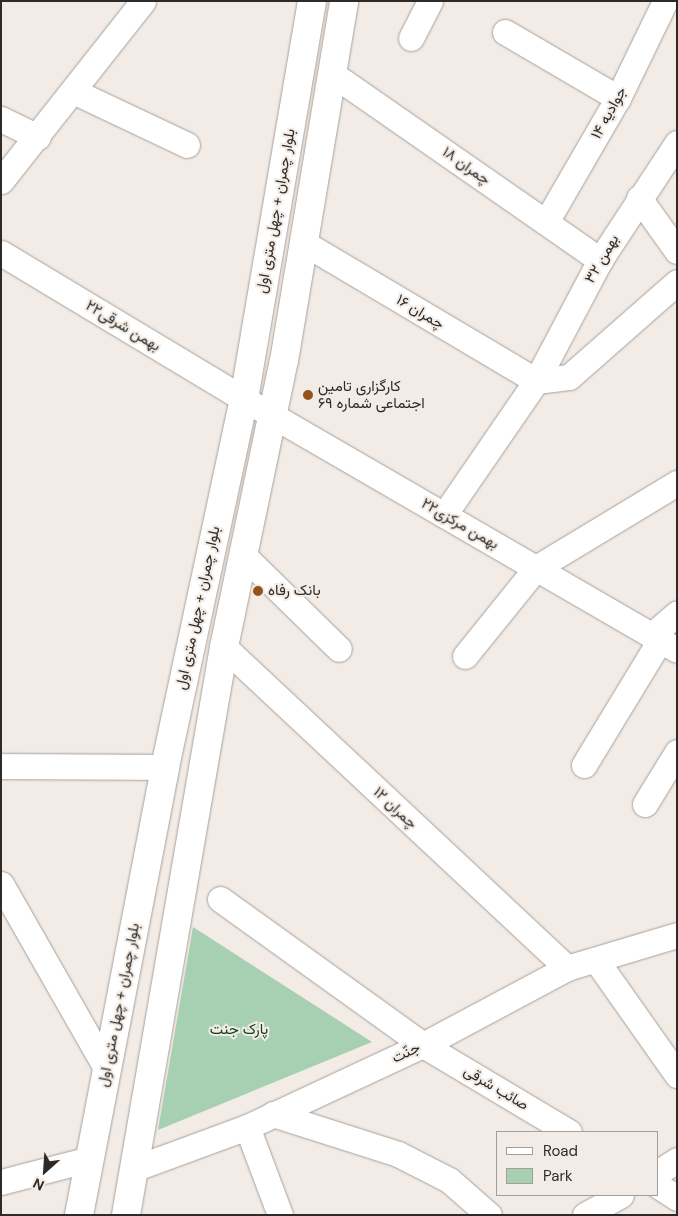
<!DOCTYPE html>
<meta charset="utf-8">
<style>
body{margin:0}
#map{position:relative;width:678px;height:1216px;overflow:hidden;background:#f3ece6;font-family:"DM Sans",Vazirmatn,sans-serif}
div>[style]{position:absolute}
.green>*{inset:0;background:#a7cfb1}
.roads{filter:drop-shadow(0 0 1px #a7a09b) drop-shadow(0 0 1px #a7a09b)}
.minor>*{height:25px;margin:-12.5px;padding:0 12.5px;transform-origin:12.5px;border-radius:12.5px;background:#fff}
.major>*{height:28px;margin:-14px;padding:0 14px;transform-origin:14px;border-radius:14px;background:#fff}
.dots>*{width:14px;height:14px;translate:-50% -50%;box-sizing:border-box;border:2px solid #f3ece6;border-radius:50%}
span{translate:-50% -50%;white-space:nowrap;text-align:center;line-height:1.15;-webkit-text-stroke:4px #f3ece6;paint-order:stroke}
.street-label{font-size:15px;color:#2d2a28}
.poi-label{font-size:15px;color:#2d2a28}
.left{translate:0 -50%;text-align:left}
.park-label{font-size:15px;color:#0f4122}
.frame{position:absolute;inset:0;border:2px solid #2d2a28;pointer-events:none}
.legend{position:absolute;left:496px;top:1131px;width:162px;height:65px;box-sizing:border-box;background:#f3ece6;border:1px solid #a49e9a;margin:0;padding:6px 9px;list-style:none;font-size:15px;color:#2d2a28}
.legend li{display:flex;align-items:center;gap:10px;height:25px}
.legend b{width:25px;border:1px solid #a49e9a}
.north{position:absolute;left:20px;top:1146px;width:50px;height:50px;-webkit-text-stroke:4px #f3ece6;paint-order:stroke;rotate:206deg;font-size:14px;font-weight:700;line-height:20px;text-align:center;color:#2d2a28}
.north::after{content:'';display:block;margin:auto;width:18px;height:22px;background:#2d2a28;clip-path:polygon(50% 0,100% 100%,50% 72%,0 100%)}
</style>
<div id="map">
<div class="green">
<i style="clip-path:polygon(193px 927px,372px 1042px,158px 1130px)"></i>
</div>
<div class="roads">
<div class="minor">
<i style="left:505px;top:32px;width:131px;rotate:30.3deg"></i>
<i style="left:411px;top:38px;width:42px;rotate:-62.8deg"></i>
<i style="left:331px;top:73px;width:328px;rotate:34.8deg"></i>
<i style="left:73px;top:91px;width:126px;rotate:25.3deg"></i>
<i style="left:1px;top:119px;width:41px;rotate:25.9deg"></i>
<i style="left:1px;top:181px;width:229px;rotate:-51.7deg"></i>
<i style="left:639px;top:198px;width:65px;rotate:54.4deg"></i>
<i style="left:546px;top:222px;width:143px;rotate:-59.9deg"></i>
<i style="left:618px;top:98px;width:108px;rotate:-64.1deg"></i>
<i style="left:304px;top:243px;width:270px;rotate:30.7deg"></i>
<i style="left:536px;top:381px;width:33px;rotate:-7deg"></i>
<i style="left:569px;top:377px;width:144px;rotate:-41.3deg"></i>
<i style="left:1px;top:253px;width:283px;rotate:31deg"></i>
<i style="left:244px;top:399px;width:500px;rotate:30.1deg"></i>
<i style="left:444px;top:515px;width:163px;rotate:-55.5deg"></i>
<i style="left:536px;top:381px;width:137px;rotate:-62.1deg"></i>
<i style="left:600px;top:260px;width:140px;rotate:-56.7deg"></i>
<i style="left:243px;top:555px;width:134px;rotate:44.4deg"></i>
<i style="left:652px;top:635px;width:33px;rotate:-41deg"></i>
<i style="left:224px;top:647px;width:470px;rotate:43.1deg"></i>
<i style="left:465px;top:656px;width:113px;rotate:-51.1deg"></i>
<i style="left:536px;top:568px;width:165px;rotate:-31.1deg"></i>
<i style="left:584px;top:765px;width:146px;rotate:-58.7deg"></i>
<i style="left:1px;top:766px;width:164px;rotate:0.3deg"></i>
<i style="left:645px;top:804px;width:61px;rotate:-58.4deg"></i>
<i style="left:1px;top:884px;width:212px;rotate:60.3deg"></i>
<i style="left:220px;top:899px;width:250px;rotate:35.7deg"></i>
<i style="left:423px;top:1045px;width:170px;rotate:30.8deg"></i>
<i style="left:596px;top:960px;width:141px;rotate:54.8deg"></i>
<i style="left:273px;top:1114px;width:131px;rotate:17.7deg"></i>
<i style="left:398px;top:1154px;width:57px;rotate:27deg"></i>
<i style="left:449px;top:1180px;width:53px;rotate:41.2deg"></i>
<i style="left:247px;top:1127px;width:94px;rotate:69.4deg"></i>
<i style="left:133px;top:1169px;width:121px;rotate:-20.2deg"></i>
<i style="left:247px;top:1127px;width:194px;rotate:-25deg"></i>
<i style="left:423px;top:1045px;width:163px;rotate:-28.1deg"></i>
<i style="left:567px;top:968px;width:115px;rotate:-16.7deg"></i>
<i style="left:657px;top:1173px;width:24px;rotate:-33deg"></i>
<i style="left:1px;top:1182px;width:92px;rotate:-14.5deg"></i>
<i style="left:657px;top:1185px;width:24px;rotate:33deg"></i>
<i style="left:585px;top:1215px;width:41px;rotate:-29.1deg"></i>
</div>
<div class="major">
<i style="left:79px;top:1215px;width:456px;rotate:-79.1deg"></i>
<i style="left:165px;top:767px;width:376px;rotate:-77.9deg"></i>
<i style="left:244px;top:399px;width:404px;rotate:-80.3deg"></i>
<i style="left:126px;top:1215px;width:576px;rotate:-80.21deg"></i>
<i style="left:224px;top:647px;width:292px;rotate:-78.2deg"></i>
<i style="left:284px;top:361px;width:365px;rotate:-80.5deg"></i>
</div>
</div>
<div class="dots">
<i style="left:308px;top:395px;background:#925418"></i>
<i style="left:258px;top:591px;background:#925418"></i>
</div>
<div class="street-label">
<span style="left:609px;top:113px;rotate:-61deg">جوادیه ۱۴</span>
<span style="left:466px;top:166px;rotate:35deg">چمران ۱۸</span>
<span style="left:276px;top:211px;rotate:-80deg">بلوار چمران + چهل متری اول</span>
<span style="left:602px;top:259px;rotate:-60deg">بهمن ۳۲</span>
<span style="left:420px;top:312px;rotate:31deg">چمران ۱۶</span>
<span style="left:123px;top:326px;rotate:31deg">۲۲بهمن شرقی</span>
<span style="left:460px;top:524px;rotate:30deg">۲۲بهمن مرکزی</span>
<span style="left:198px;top:608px;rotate:-78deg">بلوار چمران + چهل متری اول</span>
<span style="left:395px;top:808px;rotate:43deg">چمران ۱۲</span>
<span style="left:119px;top:1005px;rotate:-79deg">بلوار چمران + چهل متری اول</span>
<span style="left:406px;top:1053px;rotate:-25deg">جنّت</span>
<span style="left:496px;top:1088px;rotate:31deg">صائب شرقی</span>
</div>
<div class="poi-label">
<span class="left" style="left:318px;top:395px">کارگزاری تامین<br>اجتماعی شماره ۶۹</span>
<span class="left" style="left:268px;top:591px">بانک رفاه</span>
</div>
<div class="park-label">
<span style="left:239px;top:1030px">پارک جنت</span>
</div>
<div class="frame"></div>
<ul class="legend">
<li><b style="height:6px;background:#fff"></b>Road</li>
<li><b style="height:14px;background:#a7cfb1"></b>Park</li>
</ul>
<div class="north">N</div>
</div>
